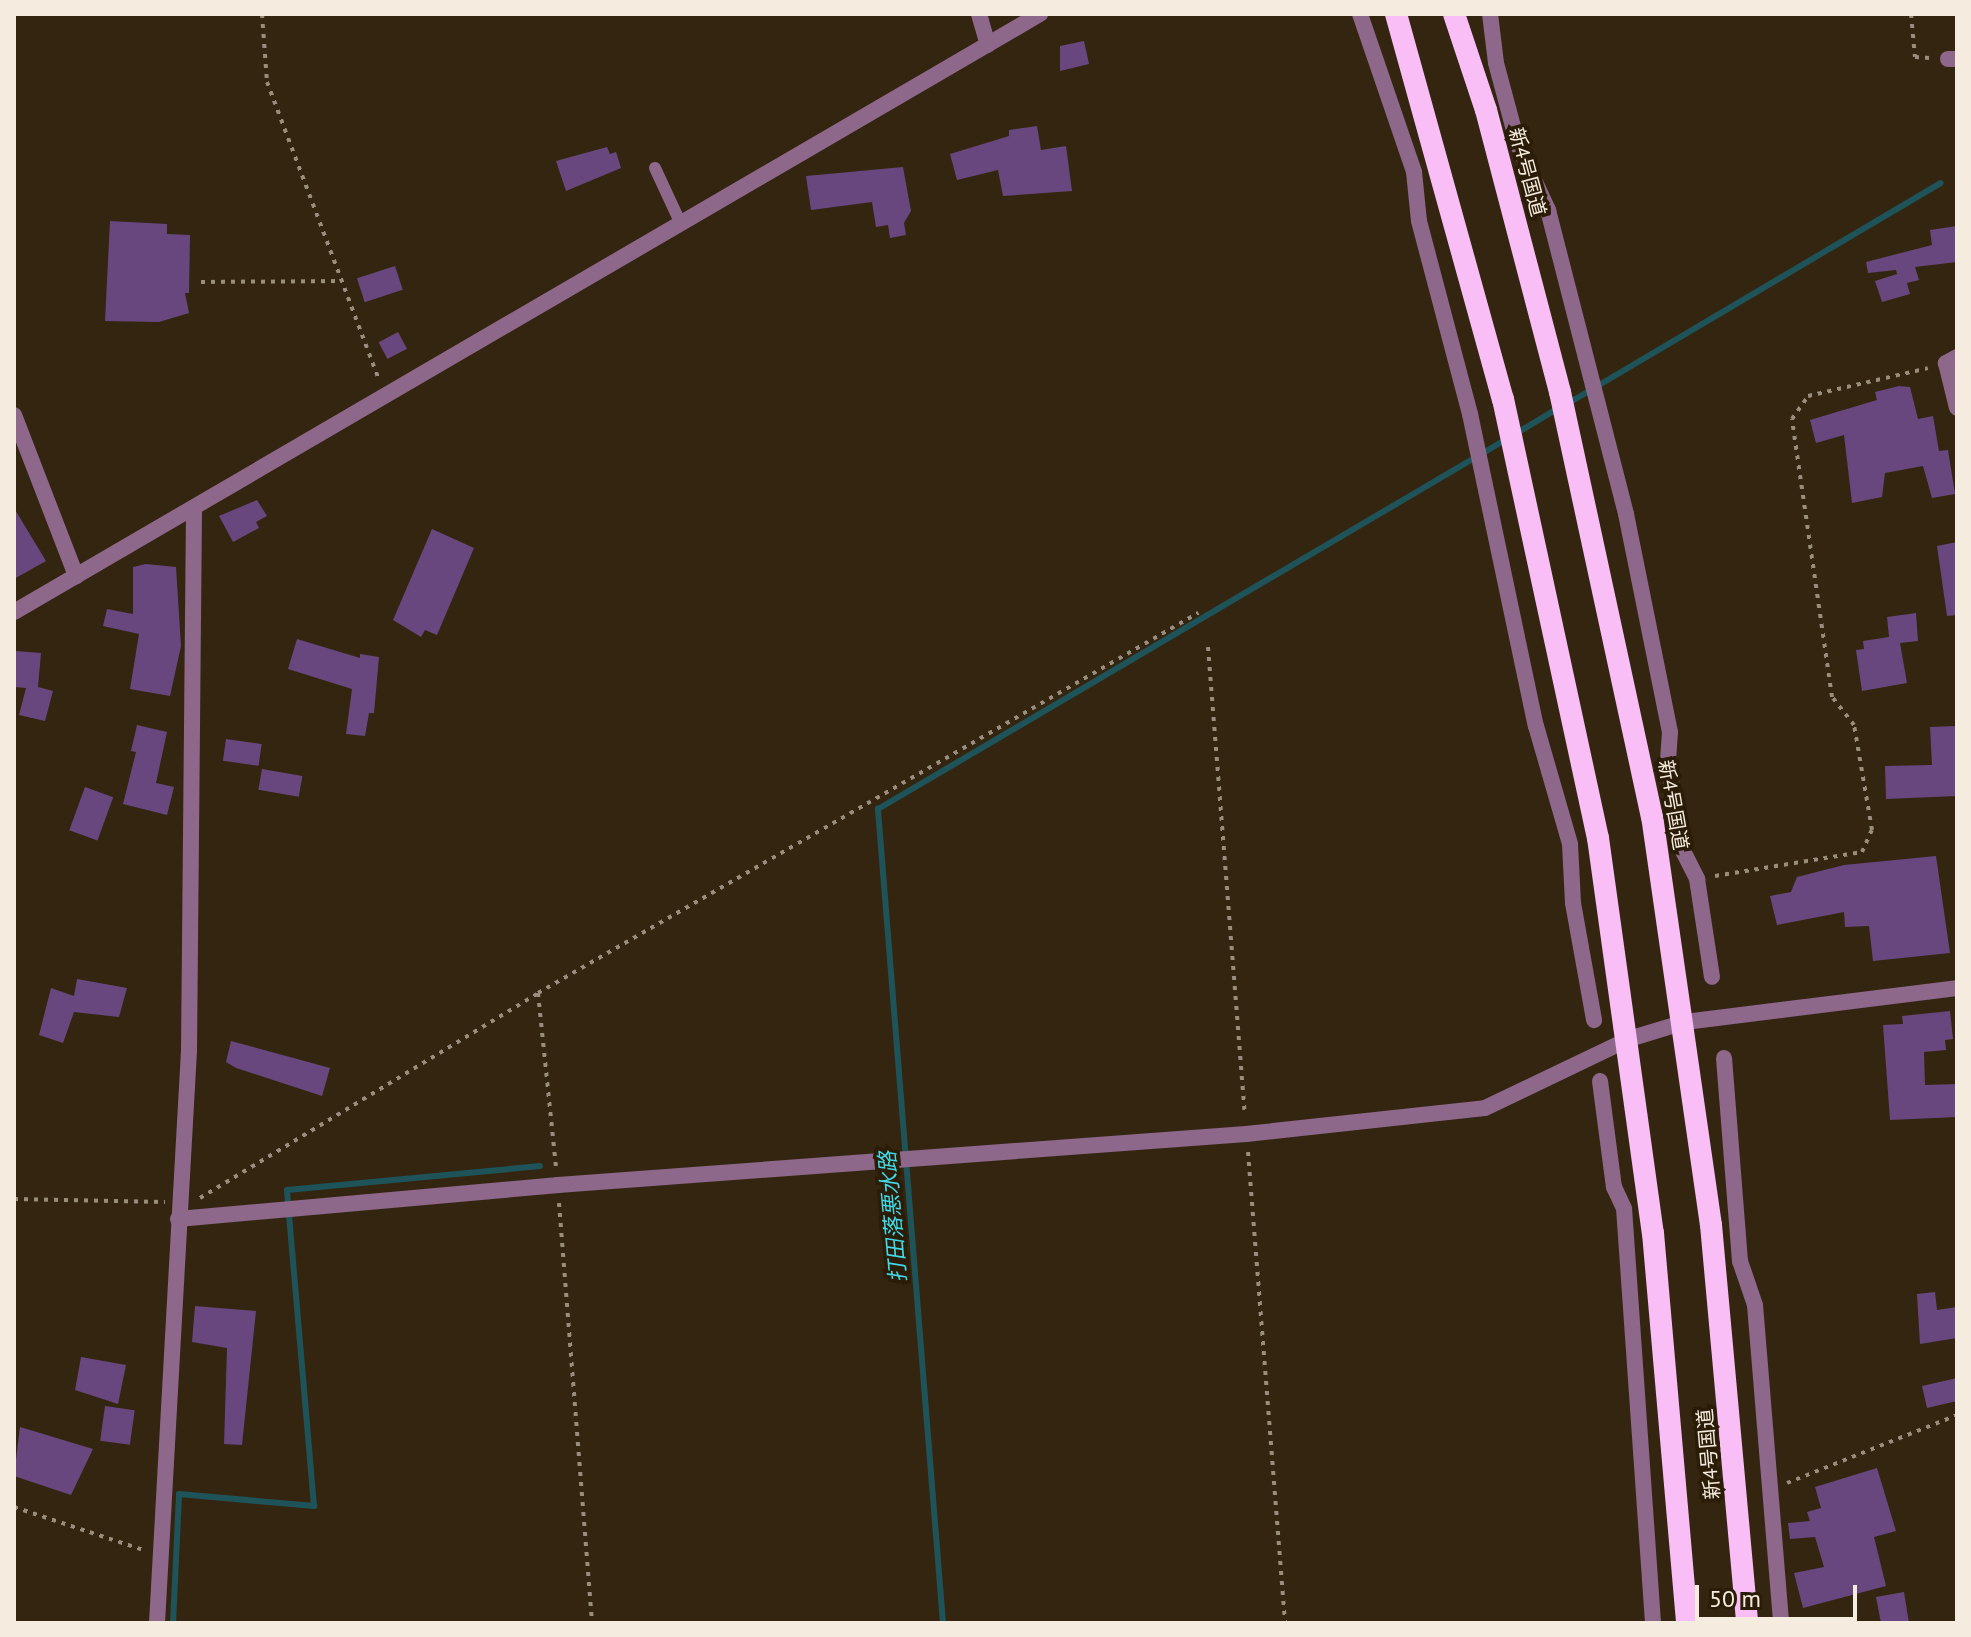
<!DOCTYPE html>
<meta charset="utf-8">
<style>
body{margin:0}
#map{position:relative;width:1971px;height:1637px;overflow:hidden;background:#342511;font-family:"PT Sans","Noto Sans JP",sans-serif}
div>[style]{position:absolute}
.stream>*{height:6px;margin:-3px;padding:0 3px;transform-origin:3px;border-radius:3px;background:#1e5359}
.building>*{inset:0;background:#68477e;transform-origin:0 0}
.path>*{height:4px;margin-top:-2px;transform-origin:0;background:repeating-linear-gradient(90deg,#998d7d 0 4px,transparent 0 10px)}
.service>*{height:12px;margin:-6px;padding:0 6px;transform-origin:6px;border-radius:6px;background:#8d688b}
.minor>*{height:16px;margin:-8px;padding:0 8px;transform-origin:8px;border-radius:8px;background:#8d688b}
.tertiary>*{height:16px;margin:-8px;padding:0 8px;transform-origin:8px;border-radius:8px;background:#8d688b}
.trunk>*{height:22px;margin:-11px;padding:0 11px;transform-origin:11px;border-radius:11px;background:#f8bef5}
span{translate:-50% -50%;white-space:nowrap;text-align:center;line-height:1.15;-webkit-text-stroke:7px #2a1c07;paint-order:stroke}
.street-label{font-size:20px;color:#f5ebde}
.water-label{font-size:22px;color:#41d8e7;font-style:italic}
.frame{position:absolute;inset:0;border:16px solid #f5ebde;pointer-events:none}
.scale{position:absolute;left:1695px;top:1585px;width:162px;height:36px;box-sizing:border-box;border:4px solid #f5ebde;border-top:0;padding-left:10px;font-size:24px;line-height:28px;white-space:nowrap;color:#f5ebde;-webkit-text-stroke:6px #2a1c07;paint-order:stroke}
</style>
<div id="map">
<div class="stream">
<i style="left:1567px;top:404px;width:434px;rotate:-30.6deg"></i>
<i style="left:1515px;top:434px;width:49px;rotate:-30.8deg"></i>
<i style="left:173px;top:1623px;width:129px;rotate:-87.3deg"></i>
<i style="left:179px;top:1494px;width:136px;rotate:5.1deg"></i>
<i style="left:314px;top:1506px;width:317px;rotate:-94.9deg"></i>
<i style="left:287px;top:1190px;width:254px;rotate:-5.4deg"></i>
<i style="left:943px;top:1623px;width:817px;rotate:-94.57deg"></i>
<i style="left:878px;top:809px;width:728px;rotate:-30.48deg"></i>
</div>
<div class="building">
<i style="clip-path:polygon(1084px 41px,1089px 64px,1060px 71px,1060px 46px)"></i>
<i style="clip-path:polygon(1037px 126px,1041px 150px,1066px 146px,1072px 191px,1003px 196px,998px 170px,957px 180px,950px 154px,1009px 136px,1009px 130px)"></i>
<i style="clip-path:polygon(607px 147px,610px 154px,616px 152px,621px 168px,566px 191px,556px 161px)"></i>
<i style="clip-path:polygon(903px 167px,911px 211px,904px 223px,906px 235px,890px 238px,888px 225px,876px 227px,872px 202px,811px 210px,806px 176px)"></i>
<i style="clip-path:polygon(110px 221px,167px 224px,167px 234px,190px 235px,189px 293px,185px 293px,189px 313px,159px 322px,105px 321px)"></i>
<i style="clip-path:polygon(1957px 226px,1957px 262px,1915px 267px,1919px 280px,1907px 283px,1910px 294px,1882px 302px,1875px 281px,1897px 274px,1896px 270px,1868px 273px,1866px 262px,1932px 245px,1930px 230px)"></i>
<i style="left:395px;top:266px;width:25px;height:40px;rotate:72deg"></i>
<i style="left:398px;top:332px;width:19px;height:22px;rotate:62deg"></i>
<i style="clip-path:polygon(1899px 386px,1910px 387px,1918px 419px,1933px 416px,1939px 451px,1948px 450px,1955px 494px,1932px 498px,1923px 466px,1885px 473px,1882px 497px,1852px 503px,1844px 435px,1816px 443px,1810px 420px,1877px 400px,1875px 392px)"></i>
<i style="clip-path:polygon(257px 500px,267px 516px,256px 522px,259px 528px,233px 542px,219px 516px)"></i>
<i style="clip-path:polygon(14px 508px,46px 561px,14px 579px)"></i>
<i style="clip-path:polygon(432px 529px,474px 548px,437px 635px,425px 630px,421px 637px,393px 620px)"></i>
<i style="clip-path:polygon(1957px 542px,1957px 615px,1947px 616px,1937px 546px)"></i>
<i style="clip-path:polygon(146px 564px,176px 567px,181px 646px,170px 696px,130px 689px,139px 634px,103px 626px,107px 609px,133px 614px,133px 567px)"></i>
<i style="clip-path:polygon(1916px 613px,1918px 641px,1900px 643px,1907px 683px,1862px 691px,1856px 650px,1864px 649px,1863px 641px,1889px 637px,1887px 617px)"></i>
<i style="clip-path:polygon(297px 639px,360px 658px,360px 654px,379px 657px,374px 713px,369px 713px,365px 736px,346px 734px,352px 689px,288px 669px)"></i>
<i style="clip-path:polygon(16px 651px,41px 653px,38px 687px,53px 691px,45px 721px,19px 715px,26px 688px,14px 687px)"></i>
<i style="clip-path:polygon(137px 725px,167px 732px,156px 783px,174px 787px,167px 815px,123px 804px,136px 752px,131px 751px)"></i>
<i style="clip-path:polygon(1957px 726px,1957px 796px,1886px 799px,1885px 766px,1932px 765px,1930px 727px)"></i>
<i style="left:226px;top:739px;width:36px;height:22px;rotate:8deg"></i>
<i style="left:262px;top:769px;width:41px;height:21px;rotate:10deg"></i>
<i style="left:85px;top:787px;width:30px;height:46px;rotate:20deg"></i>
<i style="clip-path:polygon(1936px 856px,1950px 953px,1873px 961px,1869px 926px,1845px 927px,1844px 912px,1777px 925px,1770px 896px,1791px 892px,1797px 877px,1844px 865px)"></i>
<i style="clip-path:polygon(77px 979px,127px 988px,119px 1017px,74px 1012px,63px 1043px,39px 1035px,51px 988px,74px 996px)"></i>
<i style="clip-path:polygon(1950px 1011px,1953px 1039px,1945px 1040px,1946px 1050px,1924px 1052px,1925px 1085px,1957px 1084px,1957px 1117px,1890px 1120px,1883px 1025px,1903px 1024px,1902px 1016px)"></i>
<i style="clip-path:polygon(231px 1041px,330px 1068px,322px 1096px,236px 1068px,226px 1062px)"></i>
<i style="clip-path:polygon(1935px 1292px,1937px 1310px,1957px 1307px,1957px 1338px,1920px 1344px,1917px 1294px)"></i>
<i style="clip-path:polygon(195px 1306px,256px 1311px,242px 1445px,224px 1444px,227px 1348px,192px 1342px)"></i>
<i style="clip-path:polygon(81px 1357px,126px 1365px,118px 1404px,75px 1390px)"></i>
<i style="clip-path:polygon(1957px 1378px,1957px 1401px,1927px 1408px,1922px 1386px)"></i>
<i style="left:105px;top:1406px;width:30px;height:35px;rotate:8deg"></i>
<i style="clip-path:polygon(20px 1427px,93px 1449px,71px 1495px,14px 1476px)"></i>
<i style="clip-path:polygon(1877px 1468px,1896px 1531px,1874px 1537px,1886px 1586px,1803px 1608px,1794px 1573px,1824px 1567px,1815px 1537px,1790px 1539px,1788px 1523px,1810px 1521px,1807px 1512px,1821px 1508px,1815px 1487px)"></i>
<i style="clip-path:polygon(1904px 1592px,1909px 1623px,1881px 1623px,1876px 1597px)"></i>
</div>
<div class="path">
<i style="left:262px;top:14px;width:68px;rotate:85.8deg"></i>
<i style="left:267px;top:82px;width:318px;rotate:69.4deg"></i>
<i style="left:1911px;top:14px;width:43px;rotate:84.7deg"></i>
<i style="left:1915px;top:57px;width:15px;rotate:4deg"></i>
<i style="left:201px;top:282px;width:141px;rotate:-0.4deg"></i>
<i style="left:1208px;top:647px;width:469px;rotate:85.5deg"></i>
<i style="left:14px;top:745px;width:186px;rotate:90deg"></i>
<i style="left:1715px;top:876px;width:149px;rotate:-9.3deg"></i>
<i style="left:1862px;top:852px;width:24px;rotate:-66deg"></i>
<i style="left:1872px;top:830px;width:107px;rotate:-99.7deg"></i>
<i style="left:1854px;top:725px;width:36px;rotate:-128deg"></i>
<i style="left:1832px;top:697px;width:281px;rotate:-98.2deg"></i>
<i style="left:1792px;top:419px;width:28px;rotate:-55deg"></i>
<i style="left:1808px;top:396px;width:123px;rotate:-13.1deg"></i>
<i style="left:538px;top:993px;width:174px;rotate:84.1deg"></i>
<i style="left:1248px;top:1152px;width:472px;rotate:85.5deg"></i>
<i style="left:200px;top:1198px;width:395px;rotate:-31.2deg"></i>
<i style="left:538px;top:993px;width:762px;rotate:-29.93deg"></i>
<i style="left:14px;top:1199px;width:151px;rotate:1.1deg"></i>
<i style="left:559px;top:1203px;width:421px;rotate:85.5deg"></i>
<i style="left:1787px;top:1483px;width:183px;rotate:-21.8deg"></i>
<i style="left:14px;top:1507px;width:136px;rotate:18.4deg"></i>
</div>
<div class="service">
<i style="left:655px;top:168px;width:62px;rotate:65.1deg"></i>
</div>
<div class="minor">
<i style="left:979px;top:14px;width:32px;rotate:74deg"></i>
<i style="left:1360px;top:14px;width:167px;rotate:71.1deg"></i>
<i style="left:1414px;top:172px;width:49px;rotate:84.2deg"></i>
<i style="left:1419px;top:221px;width:200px;rotate:75.2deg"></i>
<i style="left:1470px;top:414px;width:319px;rotate:78.1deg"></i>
<i style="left:1536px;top:726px;width:123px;rotate:73.9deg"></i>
<i style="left:1570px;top:844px;width:59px;rotate:87.1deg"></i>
<i style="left:1573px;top:903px;width:119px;rotate:79.8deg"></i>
<i style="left:1490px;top:14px;width:49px;rotate:83deg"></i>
<i style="left:1496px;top:63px;width:85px;rotate:75deg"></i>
<i style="left:1518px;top:145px;width:72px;rotate:65.2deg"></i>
<i style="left:1548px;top:210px;width:314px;rotate:75.6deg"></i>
<i style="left:1626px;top:514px;width:222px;rotate:78.6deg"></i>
<i style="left:1670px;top:732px;width:30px;rotate:94deg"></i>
<i style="left:1668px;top:762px;width:88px;rotate:80.9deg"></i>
<i style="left:1682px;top:849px;width:34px;rotate:63deg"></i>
<i style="left:1697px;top:879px;width:99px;rotate:81.3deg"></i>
<i style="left:1948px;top:59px;width:9px"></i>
<i style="left:1957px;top:357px;width:13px;rotate:151deg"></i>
<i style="left:1946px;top:363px;width:46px;rotate:76.3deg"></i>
<i style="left:14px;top:415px;width:173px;rotate:68.9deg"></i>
<i style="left:1724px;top:1058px;width:204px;rotate:85.5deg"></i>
<i style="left:1740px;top:1261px;width:46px;rotate:71.2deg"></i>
<i style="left:1755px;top:1305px;width:319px;rotate:85.3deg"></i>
<i style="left:1600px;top:1081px;width:107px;rotate:82.5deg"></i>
<i style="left:1614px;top:1187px;width:23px;rotate:65deg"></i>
<i style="left:1624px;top:1208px;width:416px;rotate:86deg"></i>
<i style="left:178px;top:1219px;width:382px;rotate:-5.1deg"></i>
<i style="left:558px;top:1185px;width:690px;rotate:-4.24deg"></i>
<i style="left:1246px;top:1134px;width:240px;rotate:-6.2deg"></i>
<i style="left:1485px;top:1108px;width:160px;rotate:-25.6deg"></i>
<i style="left:1629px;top:1039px;width:59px;rotate:-16.9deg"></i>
<i style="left:1685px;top:1022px;width:274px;rotate:-7.1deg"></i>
<i style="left:157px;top:1623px;width:573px;rotate:-86.8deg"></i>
<i style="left:189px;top:1051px;width:543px;rotate:-89.47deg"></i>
</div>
<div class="tertiary">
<i style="left:14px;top:612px;width:1188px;rotate:-30.24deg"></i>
</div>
<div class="trunk">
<i style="left:1396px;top:14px;width:400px;rotate:74.5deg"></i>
<i style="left:1503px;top:399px;width:449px;rotate:77.8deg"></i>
<i style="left:1598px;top:838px;width:399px;rotate:82.1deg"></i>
<i style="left:1653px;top:1233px;width:391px;rotate:85deg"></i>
<i style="left:1454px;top:14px;width:101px;rotate:71.6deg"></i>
<i style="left:1486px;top:110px;width:292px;rotate:75.3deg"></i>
<i style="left:1560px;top:392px;width:434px;rotate:77.8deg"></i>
<i style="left:1652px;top:816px;width:413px;rotate:81.8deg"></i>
<i style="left:1711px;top:1225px;width:400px;rotate:84.8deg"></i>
</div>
<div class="street-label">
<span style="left:1527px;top:172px;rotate:75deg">新4号国道</span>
<span style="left:1673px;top:805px;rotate:80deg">新4号国道</span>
<span style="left:1709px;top:1454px;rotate:-95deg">新4号国道</span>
</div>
<div class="water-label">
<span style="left:893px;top:1217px;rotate:-95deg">打田落悪水路</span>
</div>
<div class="frame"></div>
<div class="scale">50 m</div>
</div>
